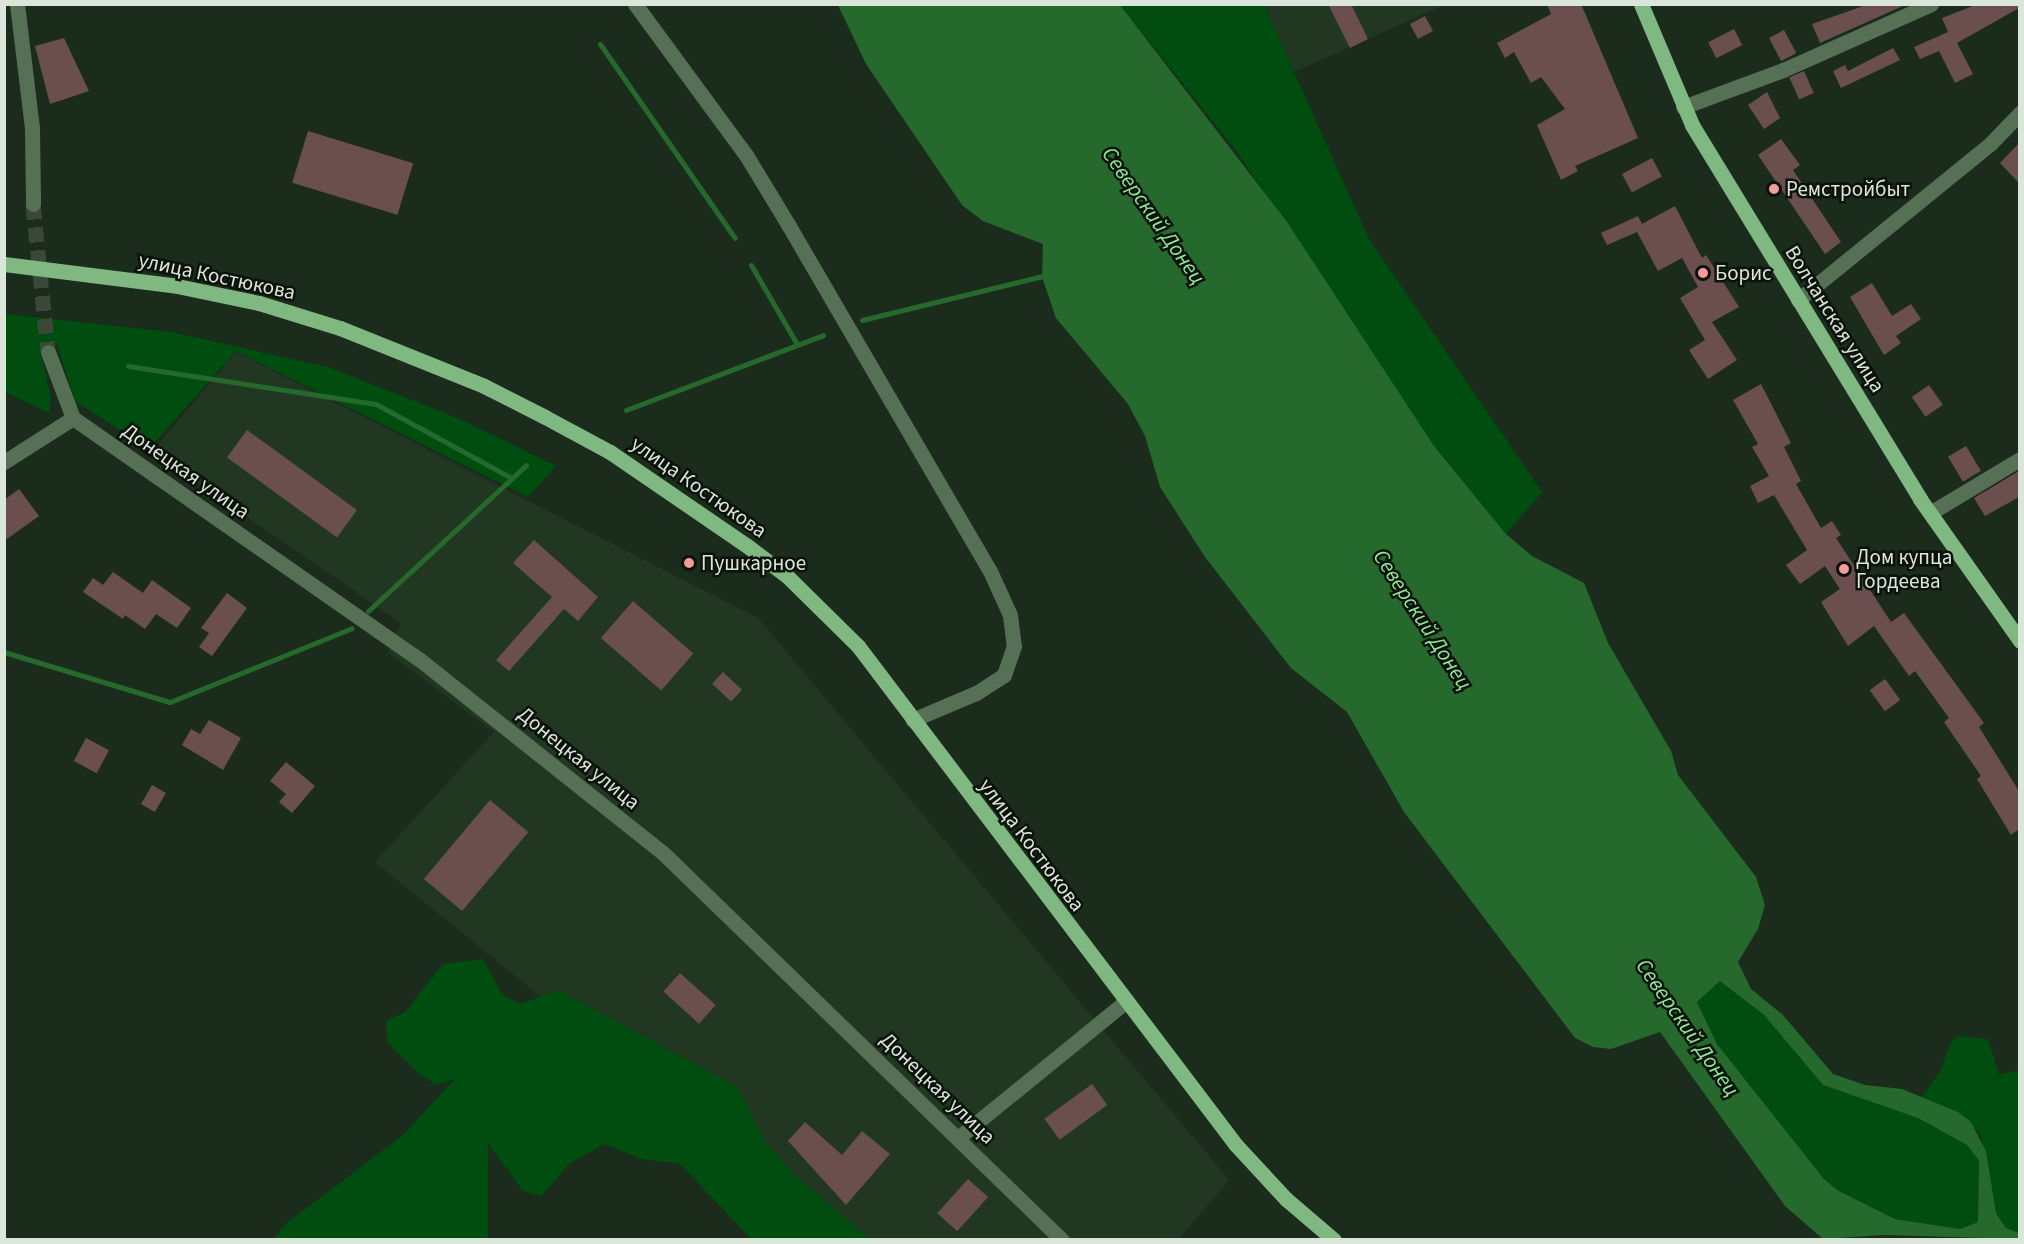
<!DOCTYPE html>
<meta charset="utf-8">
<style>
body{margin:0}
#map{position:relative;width:2024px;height:1244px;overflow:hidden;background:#1c2c1c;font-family:"Source Sans 3",sans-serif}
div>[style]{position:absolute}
.built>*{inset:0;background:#213722}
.green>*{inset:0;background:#004d10}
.water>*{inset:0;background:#25692c}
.stream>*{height:5px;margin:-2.5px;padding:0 2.5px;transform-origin:2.5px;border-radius:2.5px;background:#25692c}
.building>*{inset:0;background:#6a4f4e;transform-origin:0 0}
.minor-tunnel>*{height:15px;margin-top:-7.5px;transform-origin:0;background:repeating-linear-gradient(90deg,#394839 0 15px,transparent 0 23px)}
.minor>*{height:15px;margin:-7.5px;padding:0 7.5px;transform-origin:7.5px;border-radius:7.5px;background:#557055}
.major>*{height:15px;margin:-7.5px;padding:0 7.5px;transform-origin:7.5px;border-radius:7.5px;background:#7fb881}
.dots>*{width:16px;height:16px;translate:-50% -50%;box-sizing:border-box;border:3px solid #0b120b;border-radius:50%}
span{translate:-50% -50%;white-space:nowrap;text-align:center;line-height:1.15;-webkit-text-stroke:5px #0b120b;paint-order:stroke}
.poi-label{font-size:21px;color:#dbe6db}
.left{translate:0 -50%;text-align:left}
.street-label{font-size:21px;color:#dbe6db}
.water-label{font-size:22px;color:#90e994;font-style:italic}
.frame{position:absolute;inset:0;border:6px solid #dbe6db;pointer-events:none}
</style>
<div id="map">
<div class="built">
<i style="clip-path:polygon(1264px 5px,1444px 5px,1294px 72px)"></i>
<i style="clip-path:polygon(236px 352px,758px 618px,1229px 1180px,1179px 1239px,839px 1239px,375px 862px,494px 732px,388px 653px,401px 623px,152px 452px)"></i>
</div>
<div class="green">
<i style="clip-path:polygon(1120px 5px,1264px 5px,1369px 239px,1542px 492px,1506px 534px,1434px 446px,1235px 149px)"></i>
<i style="clip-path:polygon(5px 314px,172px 332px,328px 367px,460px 419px,556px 466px,528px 497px,236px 351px,149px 449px,75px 401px,57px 344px,39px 346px,51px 398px,49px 413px,5px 392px)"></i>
<i style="clip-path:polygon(483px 959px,502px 994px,520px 1004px,558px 990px,738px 1087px,766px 1143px,793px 1173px,870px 1239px,751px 1239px,680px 1164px,641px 1159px,605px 1144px,570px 1163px,541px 1196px,523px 1191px,488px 1143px,488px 1239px,273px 1239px,288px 1222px,403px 1135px,455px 1079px,436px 1085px,417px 1072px,387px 1042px,386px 1021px,405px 1012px,443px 964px)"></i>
<i style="clip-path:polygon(1720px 981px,1764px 1015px,1823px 1085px,1918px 1118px,1967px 1145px,1979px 1161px,1978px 1222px,1960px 1229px,1895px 1219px,1837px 1190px,1824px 1179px,1717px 1044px,1697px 1002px)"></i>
<i style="clip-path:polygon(1959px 1036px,1988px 1039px,1999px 1075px,2019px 1070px,2019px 1233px,2006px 1228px,1996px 1213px,1981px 1135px,1958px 1112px,1921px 1098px,1940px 1071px,1951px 1042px)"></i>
</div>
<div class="water">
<i style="clip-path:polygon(evenodd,838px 5px,1120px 5px,1287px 222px,1434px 446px,1506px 534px,1532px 556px,1584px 583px,1608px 643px,1671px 751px,1678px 775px,1756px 877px,1765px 905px,1758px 929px,1738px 962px,1751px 989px,1783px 1015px,1833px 1074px,1865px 1085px,1902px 1089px,1958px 1112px,1971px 1122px,1986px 1151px,1996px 1213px,2006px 1228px,2019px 1233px,2019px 1239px,1884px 1235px,1823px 1239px,1785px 1206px,1660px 1032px,1611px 1049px,1593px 1047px,1575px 1038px,1404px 812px,1347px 712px,1291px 668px,1205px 557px,1160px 487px,1145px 436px,1128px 404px,1056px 318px,1042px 277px,1043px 244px,983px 221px,962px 205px,866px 64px,838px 5px,1720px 981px,1764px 1015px,1823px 1085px,1918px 1118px,1967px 1145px,1979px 1161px,1978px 1222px,1960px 1229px,1895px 1219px,1837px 1190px,1824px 1179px,1717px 1044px,1697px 1002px,1720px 981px)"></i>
</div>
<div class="stream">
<i style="left:600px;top:44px;width:236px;rotate:55.2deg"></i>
<i style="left:751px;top:265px;width:91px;rotate:59.8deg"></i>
<i style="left:862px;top:320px;width:190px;rotate:-13.7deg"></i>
<i style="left:128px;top:366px;width:251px;rotate:8.7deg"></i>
<i style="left:376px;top:404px;width:155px;rotate:28.6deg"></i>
<i style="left:626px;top:410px;width:211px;rotate:-20.8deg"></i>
<i style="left:368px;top:611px;width:215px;rotate:-42.7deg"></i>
<i style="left:4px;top:652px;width:173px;rotate:16.8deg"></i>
<i style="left:170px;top:702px;width:196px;rotate:-22.1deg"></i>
</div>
<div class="building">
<i style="clip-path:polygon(1328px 4px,1351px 4px,1368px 39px,1350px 48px)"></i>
<i style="clip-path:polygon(1547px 4px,1581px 4px,1638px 138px,1575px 166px,1578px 171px,1561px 180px,1537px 125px,1565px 109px,1541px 77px,1531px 83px,1514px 52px,1505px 58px,1497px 43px,1551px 14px)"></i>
<i style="clip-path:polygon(1869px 4px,1905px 5px,1820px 43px,1812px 24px)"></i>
<i style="clip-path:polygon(1978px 4px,2019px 4px,2019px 8px,1957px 43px,1973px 74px,1955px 83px,1939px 51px,1920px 59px,1914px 47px,1948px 32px,1942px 18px)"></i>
<i style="left:1425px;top:16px;width:17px;height:17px;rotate:62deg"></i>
<i style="left:1734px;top:29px;width:18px;height:29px;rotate:63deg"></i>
<i style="left:1784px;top:30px;width:26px;height:17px;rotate:62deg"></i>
<i style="clip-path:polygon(64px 38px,89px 91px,50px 104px,35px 46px)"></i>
<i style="clip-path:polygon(1893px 48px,1900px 60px,1841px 88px,1833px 71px,1845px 65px,1848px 71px)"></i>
<i style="left:1804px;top:71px;width:24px;height:16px;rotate:66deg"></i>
<i style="clip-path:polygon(1767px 92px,1780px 118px,1764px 129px,1748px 105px)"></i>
<i style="left:308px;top:131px;width:110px;height:54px;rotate:17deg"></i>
<i style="clip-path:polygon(1781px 139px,1800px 165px,1793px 170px,1841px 242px,1825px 254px,1758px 155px)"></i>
<i style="clip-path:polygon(2019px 143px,2019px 183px,2000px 163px)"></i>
<i style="left:1652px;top:158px;width:21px;height:34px;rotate:62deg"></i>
<i style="clip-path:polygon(1675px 206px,1702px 258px,1706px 255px,1739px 307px,1712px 322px,1737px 360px,1708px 379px,1689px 350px,1705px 340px,1680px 298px,1698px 287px,1682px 258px,1658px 271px,1637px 232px,1607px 245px,1601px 233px,1638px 216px,1642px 224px)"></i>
<i style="clip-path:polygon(1872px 283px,1892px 316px,1911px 304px,1921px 319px,1896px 336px,1901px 343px,1884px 355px,1850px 297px)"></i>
<i style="clip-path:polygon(1761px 384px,1791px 443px,1784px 447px,1801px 481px,1796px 484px,1821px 528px,1832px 521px,1841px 535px,1836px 538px,1891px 622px,1904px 613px,1984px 723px,1979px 727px,2019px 791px,2019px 829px,2011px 835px,1977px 779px,1981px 776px,1944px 722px,1949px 718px,1915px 671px,1909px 676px,1874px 626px,1848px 646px,1821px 602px,1840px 589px,1825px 566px,1800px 584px,1786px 565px,1807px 550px,1774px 495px,1758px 503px,1750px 486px,1769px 476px,1752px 447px,1758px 444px,1733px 400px)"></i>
<i style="left:1929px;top:385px;width:24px;height:21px;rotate:55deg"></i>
<i style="left:247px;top:430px;width:136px;height:34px;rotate:36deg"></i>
<i style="left:1966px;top:446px;width:29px;height:21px;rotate:59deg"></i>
<i style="clip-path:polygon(2019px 471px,2019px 497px,1985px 516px,1974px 498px)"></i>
<i style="clip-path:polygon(19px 489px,39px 516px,4px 541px,4px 500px)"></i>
<i style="clip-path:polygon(534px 540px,598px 597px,578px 621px,564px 609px,509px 671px,496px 660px,552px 597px,513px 563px)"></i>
<i style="clip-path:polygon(113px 572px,143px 593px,152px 580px,191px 608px,177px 628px,156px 614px,145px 629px,125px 615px,123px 619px,83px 592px,93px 578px,103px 585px)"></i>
<i style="clip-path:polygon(227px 593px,247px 608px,212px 656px,199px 647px,209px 633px,201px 628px)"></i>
<i style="left:633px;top:601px;width:80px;height:49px;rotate:41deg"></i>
<i style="left:723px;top:672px;width:26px;height:16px;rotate:43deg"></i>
<i style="left:1885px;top:679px;width:26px;height:19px;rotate:54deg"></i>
<i style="clip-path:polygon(209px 720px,241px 738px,223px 770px,182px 745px,191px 729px,200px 734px)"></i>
<i style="left:86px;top:738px;width:26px;height:26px;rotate:28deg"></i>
<i style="clip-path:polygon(286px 762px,315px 786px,292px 813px,279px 802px,286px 794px,270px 781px)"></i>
<i style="left:152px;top:785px;width:16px;height:22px;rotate:30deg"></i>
<i style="left:490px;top:800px;width:50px;height:103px;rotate:40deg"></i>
<i style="left:680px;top:973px;width:48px;height:25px;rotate:42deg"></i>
<i style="left:1092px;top:1084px;width:26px;height:59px;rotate:54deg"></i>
<i style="clip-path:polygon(805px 1122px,842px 1155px,862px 1131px,890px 1154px,846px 1205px,788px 1141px)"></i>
<i style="left:968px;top:1179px;width:27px;height:46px;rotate:42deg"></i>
</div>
<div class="minor-tunnel">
<i style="left:33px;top:204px;width:149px;rotate:84.2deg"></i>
</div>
<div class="minor">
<i style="left:17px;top:4px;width:125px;rotate:83.1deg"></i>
<i style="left:32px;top:128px;width:76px;rotate:89.2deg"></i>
<i style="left:635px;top:4px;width:187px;rotate:53.7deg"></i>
<i style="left:746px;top:155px;width:83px;rotate:58.8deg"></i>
<i style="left:789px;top:226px;width:399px;rotate:59.8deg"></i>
<i style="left:990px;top:571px;width:48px;rotate:65.6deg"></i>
<i style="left:1010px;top:615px;width:31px;rotate:83deg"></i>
<i style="left:1014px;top:646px;width:31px;rotate:109deg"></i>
<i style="left:1004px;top:675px;width:33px;rotate:147deg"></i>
<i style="left:976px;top:693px;width:69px;rotate:157.1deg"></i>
<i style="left:1683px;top:107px;width:107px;rotate:-20.3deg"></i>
<i style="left:1783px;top:70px;width:162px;rotate:-24deg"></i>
<i style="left:1798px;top:300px;width:249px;rotate:-39.1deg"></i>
<i style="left:1991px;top:143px;width:42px;rotate:-46deg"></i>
<i style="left:48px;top:352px;width:71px;rotate:69.3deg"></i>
<i style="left:73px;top:418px;width:422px;rotate:34.9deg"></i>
<i style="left:419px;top:659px;width:310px;rotate:38.5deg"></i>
<i style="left:662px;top:852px;width:557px;rotate:44.13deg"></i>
<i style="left:4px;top:462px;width:82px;rotate:-32.5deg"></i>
<i style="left:1930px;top:513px;width:105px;rotate:-31deg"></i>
<i style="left:959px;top:1137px;width:213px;rotate:-39.1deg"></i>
</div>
<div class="major">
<i style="left:1641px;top:4px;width:131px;rotate:67.1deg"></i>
<i style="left:1692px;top:125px;width:438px;rotate:58.6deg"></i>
<i style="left:1920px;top:499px;width:174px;rotate:54.8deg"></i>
<i style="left:4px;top:264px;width:174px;rotate:7.2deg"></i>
<i style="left:177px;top:286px;width:84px;rotate:11.7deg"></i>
<i style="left:259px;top:303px;width:85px;rotate:17.2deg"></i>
<i style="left:340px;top:328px;width:155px;rotate:21.9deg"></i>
<i style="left:484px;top:386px;width:68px;rotate:26.9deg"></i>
<i style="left:545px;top:417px;width:74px;rotate:28.3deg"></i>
<i style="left:610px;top:452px;width:165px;rotate:34.4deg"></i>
<i style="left:746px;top:545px;width:51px;rotate:37.1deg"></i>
<i style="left:787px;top:576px;width:100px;rotate:44.6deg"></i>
<i style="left:858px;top:646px;width:626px;rotate:52.86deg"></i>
<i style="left:1236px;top:1145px;width:74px;rotate:47.2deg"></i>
<i style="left:1286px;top:1199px;width:63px;rotate:40.5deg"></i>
</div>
<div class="dots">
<i style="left:1774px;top:189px;background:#f59b99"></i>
<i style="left:1703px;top:273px;background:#f59b99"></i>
<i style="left:689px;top:563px;background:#f59b99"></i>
<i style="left:1844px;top:569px;background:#f59b99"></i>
</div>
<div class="poi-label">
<span class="left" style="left:1786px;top:189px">Ремстройбыт</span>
<span class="left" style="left:1715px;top:273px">Борис</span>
<span class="left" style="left:1856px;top:569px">Дом купца<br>Гордеева</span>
<span class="left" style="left:701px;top:563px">Пушкарное</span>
</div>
<div class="street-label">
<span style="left:217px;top:276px;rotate:12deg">улица Костюкова</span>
<span style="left:1835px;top:319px;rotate:58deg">Волчанская улица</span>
<span style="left:186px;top:471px;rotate:35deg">Донецкая улица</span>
<span style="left:699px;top:487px;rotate:35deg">улица Костюкова</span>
<span style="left:579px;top:758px;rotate:39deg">Донецкая улица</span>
<span style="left:1032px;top:845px;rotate:53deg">улица Костюкова</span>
<span style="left:938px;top:1088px;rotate:44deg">Донецкая улица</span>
</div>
<div class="water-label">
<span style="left:1153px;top:216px;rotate:55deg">Северский Донец</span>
<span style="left:1422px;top:620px;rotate:57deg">Северский Донец</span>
<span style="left:1687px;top:1028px;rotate:55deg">Северский Донец</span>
</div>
<div class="frame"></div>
</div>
